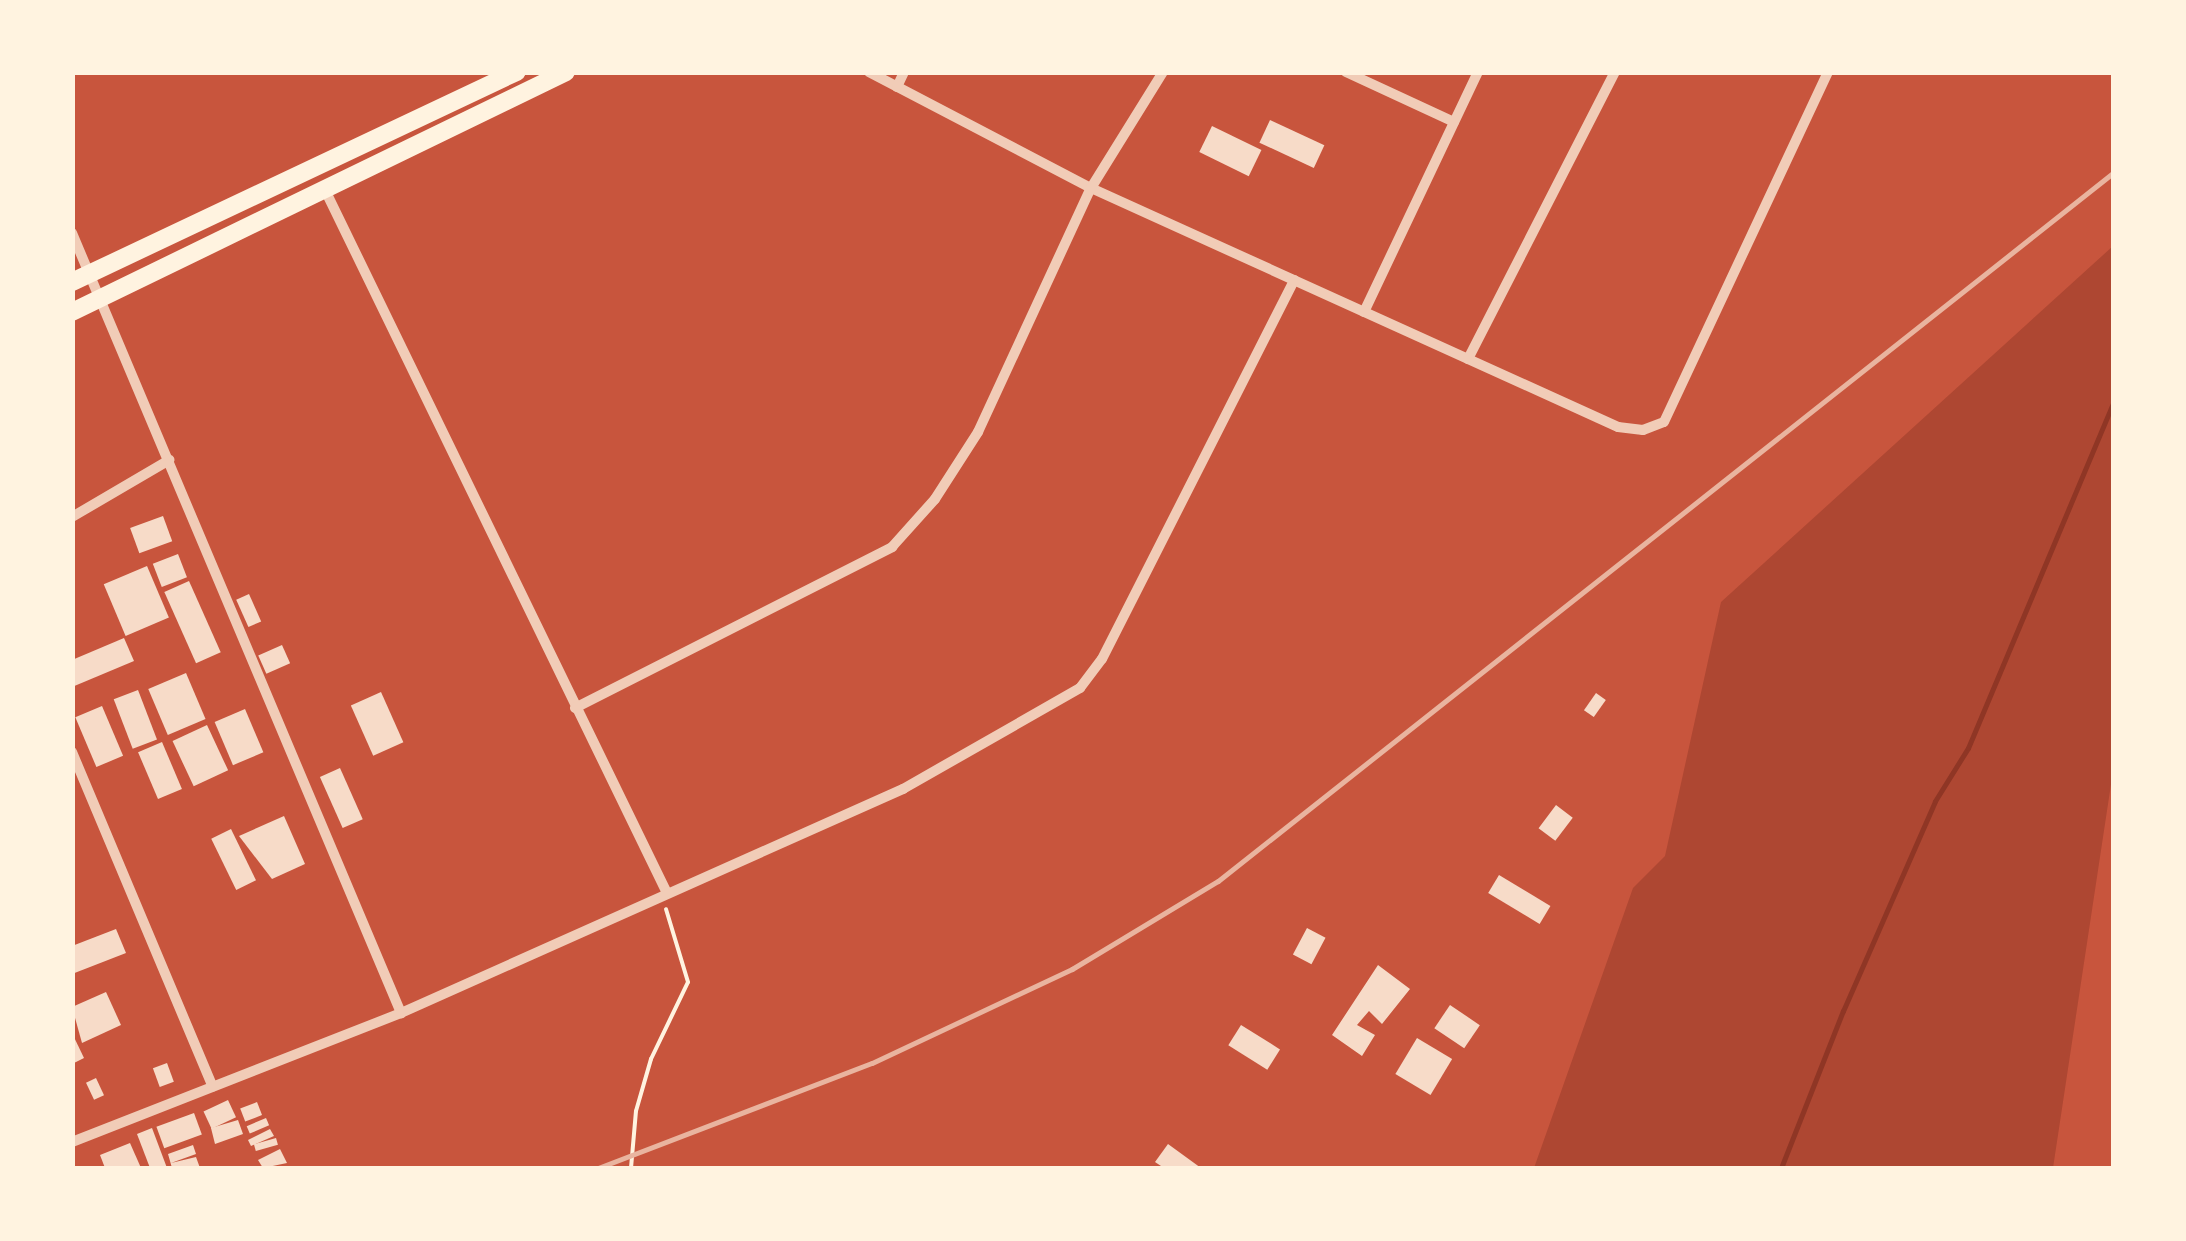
<!DOCTYPE html>
<style>
body{margin:0}
#map{position:relative;width:2186px;height:1241px;overflow:hidden;background:#c8553d;font-family:"PT Serif",serif}
div>[style]{position:absolute}
.green>*{inset:0;background:#ae4732}
.stream>*{height:5px;margin:-2.5px;padding:0 2.5px;transform-origin:2.5px;border-radius:2.5px;background:#8f3625}
.building>*{inset:0;background:#f7dbc8;transform-origin:0 0}
.path>*{height:4px;margin:-2px;padding:0 2px;transform-origin:2px;border-radius:2px;background:#fff3e0}
.minor>*{height:10px;margin:-5px;padding:0 5px;transform-origin:5px;border-radius:5px;background:#f1ccb7}
.primary>*{height:18px;margin:-9px;padding:0 9px;transform-origin:9px;border-radius:9px;background:#fff3e0}
.rail>*{height:5px;margin:-2.5px;padding:0 2.5px;transform-origin:2.5px;border-radius:2.5px;background:#e9b49f}
span{translate:-50% -50%;white-space:nowrap;text-align:center;line-height:1.15;-webkit-text-stroke:9px #fff3e0;paint-order:stroke}
.frame{position:absolute;inset:0;border:75px solid #fff3e0;pointer-events:none}
</style>
<div id="map">
<div class="green">
<i style="clip-path:polygon(2113px 246px,2113px 771px,2053px 1168px,1534px 1168px,1633px 888px,1665px 856px,1721px 602px)"></i>
</div>
<div class="stream">
<i style="left:1781px;top:1168px;width:169px;rotate:-68.5deg"></i>
<i style="left:1843px;top:1011px;width:229px;rotate:-66.3deg"></i>
<i style="left:1935px;top:801px;width:62px;rotate:-58.1deg"></i>
<i style="left:1968px;top:748px;width:376px;rotate:-67.2deg"></i>
</div>
<div class="building">
<i style="left:1270px;top:120px;width:60px;height:25px;rotate:25deg"></i>
<i style="left:1212px;top:126px;width:55px;height:29px;rotate:26deg"></i>
<i style="left:163px;top:516px;width:27px;height:35px;rotate:70deg"></i>
<i style="left:178px;top:554px;width:25px;height:27px;rotate:69deg"></i>
<i style="left:147px;top:566px;width:56px;height:47px;rotate:67deg"></i>
<i style="left:189px;top:581px;width:78px;height:27px;rotate:66deg"></i>
<i style="left:249px;top:594px;width:30px;height:14px;rotate:66deg"></i>
<i style="clip-path:polygon(124px 638px,134px 661px,72px 687px,72px 660px)"></i>
<i style="left:282px;top:645px;width:20px;height:26px;rotate:66deg"></i>
<i style="left:186px;top:673px;width:50px;height:41px;rotate:67deg"></i>
<i style="left:138px;top:690px;width:53px;height:26px;rotate:69deg"></i>
<i style="left:381px;top:692px;width:55px;height:33px;rotate:66deg"></i>
<i style="left:1596px;top:693px;width:12px;height:21px;rotate:35deg"></i>
<i style="left:102px;top:706px;width:54px;height:29px;rotate:67deg"></i>
<i style="left:245px;top:709px;width:47px;height:33px;rotate:67deg"></i>
<i style="left:207px;top:725px;width:50px;height:38px;rotate:65deg"></i>
<i style="left:162px;top:742px;width:51px;height:26px;rotate:67deg"></i>
<i style="left:340px;top:768px;width:56px;height:22px;rotate:66deg"></i>
<i style="left:1556px;top:805px;width:21px;height:29px;rotate:37deg"></i>
<i style="clip-path:polygon(284px 816px,305px 864px,272px 879px,239px 836px)"></i>
<i style="left:231px;top:829px;width:57px;height:22px;rotate:64deg"></i>
<i style="left:1499px;top:875px;width:60px;height:21px;rotate:31deg"></i>
<i style="left:1307px;top:928px;width:21px;height:30px;rotate:28deg"></i>
<i style="clip-path:polygon(116px 929px,126px 953px,72px 974px,72px 946px)"></i>
<i style="clip-path:polygon(1378px 965px,1410px 989px,1382px 1024px,1369px 1011px,1357px 1025px,1375px 1035px,1362px 1056px,1332px 1035px)"></i>
<i style="clip-path:polygon(106px 992px,121px 1025px,82px 1043px,72px 1007px)"></i>
<i style="left:1450px;top:1005px;width:36px;height:28px;rotate:34deg"></i>
<i style="left:1241px;top:1025px;width:46px;height:24px;rotate:32deg"></i>
<i style="clip-path:polygon(72px 1033px,84px 1058px,72px 1064px)"></i>
<i style="left:1417px;top:1038px;width:41px;height:42px;rotate:31deg"></i>
<i style="left:167px;top:1063px;width:20px;height:15px;rotate:70deg"></i>
<i style="left:96px;top:1078px;width:19px;height:11px;rotate:65deg"></i>
<i style="left:228px;top:1100px;width:19px;height:27px;rotate:65deg"></i>
<i style="left:257px;top:1102px;width:14px;height:18px;rotate:69deg"></i>
<i style="left:194px;top:1113px;width:23px;height:40px;rotate:70deg"></i>
<i style="left:266px;top:1118px;width:8px;height:21px;rotate:67deg"></i>
<i style="clip-path:polygon(238px 1120px,243px 1134px,215px 1144px,211px 1128px)"></i>
<i style="clip-path:polygon(152px 1128px,167px 1168px,150px 1168px,137px 1134px)"></i>
<i style="clip-path:polygon(270px 1129px,274px 1136px,251px 1146px,248px 1140px)"></i>
<i style="left:276px;top:1138px;width:7px;height:23px;rotate:74deg"></i>
<i style="clip-path:polygon(130px 1143px,141px 1168px,105px 1168px,100px 1155px)"></i>
<i style="clip-path:polygon(1168px 1144px,1201px 1168px,1164px 1168px,1155px 1162px)"></i>
<i style="clip-path:polygon(193px 1145px,196px 1154px,171px 1163px,196px 1157px,200px 1168px,172px 1168px,168px 1154px)"></i>
<i style="clip-path:polygon(280px 1149px,287px 1163px,263px 1168px,258px 1160px)"></i>
</div>
<div class="path">
<i style="left:631px;top:1168px;width:57px;rotate:-85deg"></i>
<i style="left:636px;top:1111px;width:54px;rotate:-73.9deg"></i>
<i style="left:651px;top:1059px;width:85px;rotate:-64.3deg"></i>
<i style="left:688px;top:982px;width:76px;rotate:-106.8deg"></i>
</div>
<div class="minor">
<i style="left:869px;top:72px;width:250px;rotate:27.6deg"></i>
<i style="left:1091px;top:188px;width:579px;rotate:24.39deg"></i>
<i style="left:1618px;top:427px;width:25px;rotate:7deg"></i>
<i style="left:1643px;top:430px;width:22px;rotate:-21deg"></i>
<i style="left:1664px;top:422px;width:387px;rotate:-64.9deg"></i>
<i style="left:1346px;top:72px;width:119px;rotate:24.8deg"></i>
<i style="left:897px;top:87px;width:17px;rotate:-65deg"></i>
<i style="left:326px;top:192px;width:777px;rotate:64.06deg"></i>
<i style="left:72px;top:233px;width:847px;rotate:67.13deg"></i>
<i style="left:1364px;top:312px;width:266px;rotate:-64.6deg"></i>
<i style="left:1468px;top:359px;width:322px;rotate:-62.9deg"></i>
<i style="left:72px;top:517px;width:113px;rotate:-30.4deg"></i>
<i style="left:575px;top:708px;width:356px;rotate:-26.9deg"></i>
<i style="left:892px;top:547px;width:64px;rotate:-48.1deg"></i>
<i style="left:935px;top:499px;width:80px;rotate:-57.3deg"></i>
<i style="left:978px;top:432px;width:269px;rotate:-65.2deg"></i>
<i style="left:1091px;top:188px;width:137px;rotate:-58.2deg"></i>
<i style="left:72px;top:752px;width:363px;rotate:67.2deg"></i>
<i style="left:72px;top:1142px;width:353px;rotate:-21.4deg"></i>
<i style="left:401px;top:1013px;width:550px;rotate:-24.05deg"></i>
<i style="left:903px;top:789px;width:204px;rotate:-29.7deg"></i>
<i style="left:1080px;top:688px;width:36px;rotate:-53deg"></i>
<i style="left:1102px;top:659px;width:425px;rotate:-63.1deg"></i>
</div>
<div class="primary">
<i style="left:72px;top:282px;width:492px;rotate:-25.3deg"></i>
<i style="left:72px;top:312px;width:549px;rotate:-25.91deg"></i>
</div>
<div class="rail">
<i style="left:598px;top:1168px;width:293px;rotate:-21deg"></i>
<i style="left:872px;top:1063px;width:221px;rotate:-25.2deg"></i>
<i style="left:1072px;top:969px;width:170px;rotate:-31.1deg"></i>
<i style="left:1218px;top:881px;width:1143px;rotate:-38.35deg"></i>
</div>
<div class="frame"></div>
</div>
